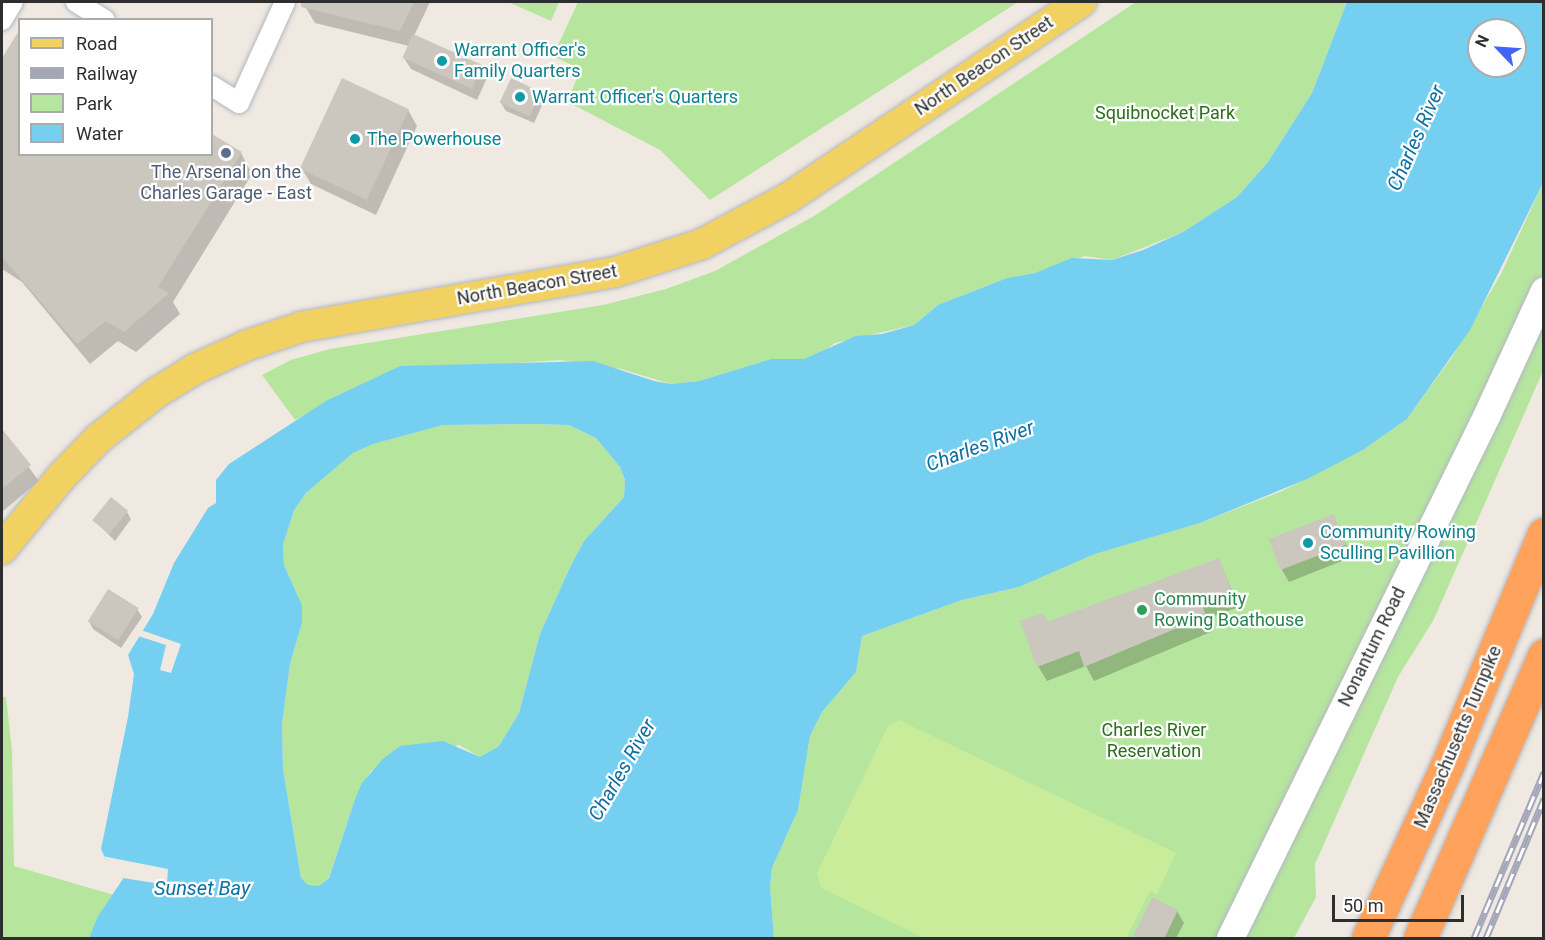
<!DOCTYPE html>
<style>
body{margin:0}
#map{position:relative;width:1545px;height:940px;overflow:hidden;background:#efe9e1;font-family:Roboto,sans-serif}
div>[style]{position:absolute}
.green>*{inset:0;background:#b6e59e}
.pitch>*{inset:0;background:#c9ec9a}
.water>*{inset:0;background:#75cff0}
.pier>*{inset:0;background:#efe9e1}
.shadow>*{inset:0;background:#0003}
.building>*{inset:0;background:#cbc7bf;transform-origin:0 0}
.roads{filter:drop-shadow(0 0 2px #b4b7c1) drop-shadow(0 0 2px #b4b7c1)}
.street>*{height:20px;margin:-10px;padding:0 10px;transform-origin:10px;border-radius:10px;background:#fff}
.secondary>*{height:27px;margin:-13.5px;padding:0 13.5px;transform-origin:13.5px;border-radius:13.5px;background:#fff}
.primary>*{height:30px;margin:-15px;padding:0 15px;transform-origin:15px;border-radius:15px;background:#f2d163}
.highway>*{height:33px;margin:-16.5px;padding:0 16.5px;transform-origin:16.5px;border-radius:16.5px;background:#ffa35c}
.rail>*{height:7px;margin-top:-3.5px;transform-origin:0;background:repeating-linear-gradient(90deg,#fff 0 14px,#a3a6b8 0 28px);box-sizing:border-box;border-block:2px solid #a3a6b8}
.dots>*{width:16px;height:16px;translate:-50% -50%;box-sizing:border-box;border:3px solid #fff;border-radius:50%}
span{translate:-50% -50%;white-space:nowrap;text-align:center;line-height:1.15;-webkit-text-stroke:4.5px #fff;paint-order:stroke}
.culture-label{font-size:18px;color:#0d838f}
.left{translate:0 -50%;text-align:left}
.street-label{font-size:18px;color:#2e2e2e}
.park-label{font-size:18px;color:#2c6e1b}
.service-label{font-size:18px;color:#4e5e75}
.leisure-label{font-size:18px;color:#27864d}
.water-label{font-size:20px;color:#0d6fa3;font-style:italic}
.frame{position:absolute;inset:0;border:3px solid #2e2e2e;pointer-events:none}
.legend{position:absolute;left:18px;top:18px;width:195px;height:138px;box-sizing:border-box;background:#fff;border:2px solid #ababab;margin:0;padding:8px 10px;list-style:none;font-size:18px;color:#2e2e2e}
.legend li{display:flex;align-items:center;gap:12px;height:30px}
.legend b{width:30px;border:2px solid #ababab}
.north{position:absolute;left:1467px;top:18px;width:60px;height:60px;box-sizing:border-box;background:#fff;border:2px solid #ababab;border-radius:50%;rotate:295deg;font-size:16px;font-weight:700;line-height:24px;text-align:center;color:#2e2e2e}
.north::after{content:'';display:block;margin:auto;width:21px;height:27px;background:#4264fb;clip-path:polygon(50% 0,100% 100%,50% 72%,0 100%)}
.scale{position:absolute;left:1332px;top:895px;width:132px;height:27px;box-sizing:border-box;border:3px solid #2e2e2e;border-top:0;padding-left:8px;font-size:18px;line-height:21px;white-space:nowrap;color:#2e2e2e;-webkit-text-stroke:4px #fff;paint-order:stroke}
</style>
<div id="map">
<div class="green">
<i style="clip-path:polygon(508px 2px,559px 2px,551px 21px)"></i>
<i style="clip-path:polygon(578px 2px,1018px 2px,710px 200px,660px 150px,568px 102px,580px 69px,553px 56px)"></i>
<i style="clip-path:polygon(1136px 2px,1347px 2px,1312px 93px,1268px 162px,1237px 197px,1183px 232px,1112px 260px,1085px 256px,1035px 273px,1007px 278px,938px 305px,914px 325px,835px 343px,820px 354px,804px 359px,771px 359px,699px 381px,671px 384px,621px 369px,560px 360px,440px 368px,400px 366px,295px 420px,262px 375px,291px 360px,330px 349px,603px 305px,666px 289px,715px 271px,814px 216px)"></i>
<i style="clip-path:polygon(1543px 183px,1543px 371px,1434px 619px,1398px 677px,1315px 864px,1316px 897px,1294px 938px,774px 938px,770px 886px,772px 868px,798px 810px,810px 736px,822px 712px,856px 672px,862px 636px,962px 600px,1019px 587px,1095px 554px,1200px 523px,1282px 491px,1363px 450px,1407px 419px,1452px 357px,1501px 274px)"></i>
<i style="clip-path:polygon(535px 424px,569px 425px,596px 438px,620px 467px,625px 480px,624px 497px,584px 541px,571px 565px,540px 634px,519px 713px,499px 746px,480px 757px,459px 745px,371px 771px,355px 799px,329px 877px,320px 886px,308px 886px,301px 878px,283px 769px,282px 724px,290px 664px,302px 623px,302px 605px,284px 565px,283px 545px,294px 510px,306px 493px,353px 453px,373px 444px,443px 425px)"></i>
<i style="clip-path:polygon(2px 697px,6px 697px,12px 751px,14px 866px,114px 895px,105px 905px,89px 938px,2px 938px)"></i>
</div>
<div class="pitch">
<i style="clip-path:polygon(899px 720px,1176px 853px,1157px 894px,1150px 891px,1126px 938px,924px 938px,821px 888px,817px 873px,888px 726px)"></i>
</div>
<div class="water">
<i style="clip-path:polygon(evenodd,1347px 2px,1543px 2px,1543px 183px,1470px 330px,1407px 419px,1363px 450px,1307px 479px,1200px 523px,1095px 554px,1019px 587px,962px 600px,862px 636px,856px 672px,822px 712px,810px 736px,798px 810px,772px 868px,770px 886px,774px 938px,89px 938px,98px 916px,129px 870px,105px 858px,101px 849px,128px 717px,134px 674px,128px 655px,153px 614px,174px 563px,208px 508px,216px 503px,216px 480px,229px 464px,326px 401px,400px 366px,593px 361px,654px 381px,671px 384px,699px 381px,771px 359px,804px 359px,856px 336px,882px 334px,914px 325px,938px 305px,1007px 278px,1035px 273px,1072px 258px,1112px 260px,1143px 250px,1183px 232px,1237px 197px,1268px 162px,1312px 93px,1347px 2px,1479px 30px,1515px 30px,1515px 66px,1479px 66px,1479px 30px,1347px 2px,535px 424px,569px 425px,596px 438px,620px 467px,625px 480px,624px 497px,584px 541px,571px 565px,540px 634px,519px 713px,499px 746px,480px 757px,443px 741px,400px 746px,383px 759px,362px 783px,355px 799px,329px 878px,319px 886px,308px 885px,301px 878px,283px 769px,282px 724px,290px 664px,302px 623px,302px 605px,284px 565px,283px 545px,294px 510px,306px 493px,353px 453px,373px 444px,443px 425px,535px 424px)"></i>
</div>
<div class="pier">
<i style="clip-path:polygon(141px 630px,181px 644px,171px 673px,160px 670px,166px 645px,138px 636px)"></i>
<i style="clip-path:polygon(102px 856px,168px 869px,167px 885px,123px 878px,126px 871px)"></i>
</div>
<div class="shadow">
<i style="clip-path:polygon(309px 2px,430px 2px,414px 36px,481px 66px,487px 78px,477px 100px,411px 69px,404px 58px,409px 46px,315px 23px,306px 8px)"></i>
<i style="clip-path:polygon(20px 32px,20px 154px,212px 154px,212px 135px,241px 153px,252px 174px,173px 302px,180px 314px,136px 352px,118px 341px,90px 364px,22px 282px,2px 269px,2px 61px)"></i>
<i style="clip-path:polygon(540px 93px,544px 101px,534px 123px,506px 111px,501px 103px)"></i>
<i style="clip-path:polygon(408px 110px,417px 126px,376px 215px,311px 184px,302px 169px)"></i>
<i style="clip-path:polygon(2px 431px,39px 481px,2px 512px)"></i>
<i style="clip-path:polygon(127px 512px,131px 519px,115px 541px,95px 521px)"></i>
<i style="clip-path:polygon(1333px 516px,1352px 557px,1289px 582px,1282px 570px)"></i>
<i style="clip-path:polygon(1219px 560px,1239px 607px,1208px 618px,1213px 631px,1094px 681px,1086px 666px,1047px 681px,1038px 666px,1043px 615px,1048px 624px)"></i>
<i style="clip-path:polygon(137px 609px,142px 617px,121px 648px,93px 629px,89px 621px)"></i>
<i style="clip-path:polygon(1177px 911px,1184px 923px,1176px 938px,1133px 938px)"></i>
</div>
<div class="building">
<i style="clip-path:polygon(301px 2px,414px 2px,400px 31px,301px 7px)"></i>
<i style="clip-path:polygon(20px 29px,20px 154px,212px 154px,212px 134px,242px 152px,158px 287px,169px 293px,124px 332px,106px 321px,77px 344px,2px 257px,2px 58px)"></i>
<i style="left:413px;top:34px;width:76px;height:26px;rotate:24deg"></i>
<i style="left:342px;top:78px;width:74px;height:100px;rotate:25deg"></i>
<i style="left:511px;top:78px;width:33px;height:27px;rotate:25deg"></i>
<i style="clip-path:polygon(2px 429px,31px 465px,2px 489px)"></i>
<i style="left:111px;top:497px;width:22px;height:30px;rotate:39deg"></i>
<i style="left:1334px;top:514px;width:33px;height:70px;rotate:69deg"></i>
<i style="clip-path:polygon(1219px 558px,1232px 592px,1201px 603px,1206px 616px,1084px 667px,1079px 651px,1037px 667px,1020px 621px,1044px 613px,1047px 622px)"></i>
<i style="left:108px;top:589px;width:36px;height:38px;rotate:32deg"></i>
<i style="clip-path:polygon(1152px 897px,1178px 910px,1164px 939px,1132px 939px)"></i>
</div>
<div class="roads">
<div class="street">
<i style="left:76px;top:2px;width:34px;rotate:32deg"></i>
<i style="left:2px;top:20px;width:21px;rotate:-59deg"></i>
<i style="left:212px;top:86px;width:32px;rotate:32deg"></i>
<i style="left:239px;top:103px;width:111px;rotate:-65.5deg"></i>
</div>
<div class="secondary">
<i style="left:1230px;top:938px;width:584px;rotate:-63.87deg"></i>
<i style="left:1487px;top:414px;width:136px;rotate:-65.3deg"></i>
</div>
<div class="primary">
<i style="left:2px;top:549px;width:94px;rotate:-50.6deg"></i>
<i style="left:62px;top:476px;width:53px;rotate:-45.8deg"></i>
<i style="left:99px;top:438px;width:73px;rotate:-38.3deg"></i>
<i style="left:156px;top:393px;width:46px;rotate:-31.6deg"></i>
<i style="left:195px;top:369px;width:55px;rotate:-24.7deg"></i>
<i style="left:245px;top:346px;width:59px;rotate:-18.7deg"></i>
<i style="left:301px;top:327px;width:319px;rotate:-9.9deg"></i>
<i style="left:615px;top:272px;width:91px;rotate:-17.8deg"></i>
<i style="left:702px;top:244px;width:98px;rotate:-28.1deg"></i>
<i style="left:788px;top:198px;width:353px;rotate:-33.8deg"></i>
</div>
<div class="highway">
<i style="left:1368px;top:938px;width:192px;rotate:-65.4deg"></i>
<i style="left:1448px;top:763px;width:248px;rotate:-67.3deg"></i>
<i style="left:1420px;top:938px;width:309px;rotate:-66.3deg"></i>
</div>
</div>
<div class="rail">
<i style="left:1474px;top:938px;width:180px;rotate:-67.1deg"></i>
<i style="left:1486px;top:938px;width:151px;rotate:-67.4deg"></i>
</div>
<div class="dots">
<i style="left:442px;top:61px;background:#0f9aa8"></i>
<i style="left:520px;top:97px;background:#0f9aa8"></i>
<i style="left:355px;top:139px;background:#0f9aa8"></i>
<i style="left:226px;top:153px;background:#5c6f8a"></i>
<i style="left:1308px;top:543px;background:#0f9aa8"></i>
<i style="left:1142px;top:610px;background:#2e9e5b"></i>
</div>
<div class="culture-label">
<span class="left" style="left:454px;top:61px">Warrant Officer's<br>Family Quarters</span>
<span class="left" style="left:532px;top:97px">Warrant Officer's Quarters</span>
<span class="left" style="left:367px;top:139px">The Powerhouse</span>
<span class="left" style="left:1320px;top:543px">Community Rowing<br>Sculling Pavillion</span>
</div>
<div class="street-label">
<span style="left:984px;top:66px;rotate:-34deg">North Beacon Street</span>
<span style="left:537px;top:285px;rotate:-10deg">North Beacon Street</span>
<span style="left:1372px;top:647px;rotate:-64deg">Nonantum Road</span>
<span style="left:1458px;top:737px;rotate:-67deg">Massachusetts Turnpike</span>
</div>
<div class="park-label">
<span style="left:1165px;top:113px">Squibnocket Park</span>
<span style="left:1154px;top:741px">Charles River<br>Reservation</span>
</div>
<div class="service-label">
<span style="left:226px;top:183px">The Arsenal on the<br>Charles Garage - East</span>
</div>
<div class="leisure-label">
<span class="left" style="left:1154px;top:610px">Community<br>Rowing Boathouse</span>
</div>
<div class="water-label">
<span style="left:1416px;top:138px;rotate:-66deg">Charles River</span>
<span style="left:980px;top:446px;rotate:-20deg">Charles River</span>
<span style="left:622px;top:770px;rotate:-60deg">Charles River</span>
<span style="left:202px;top:888px">Sunset Bay</span>
</div>
<div class="frame"></div>
<ul class="legend">
<li><b style="height:8px;background:#f2d163"></b>Road</li>
<li><b style="height:8px;background:#a3a6b8"></b>Railway</li>
<li><b style="height:16px;background:#b6e59e"></b>Park</li>
<li><b style="height:16px;background:#75cff0"></b>Water</li>
</ul>
<div class="north">N</div>
<div class="scale">50 m</div>
</div>
